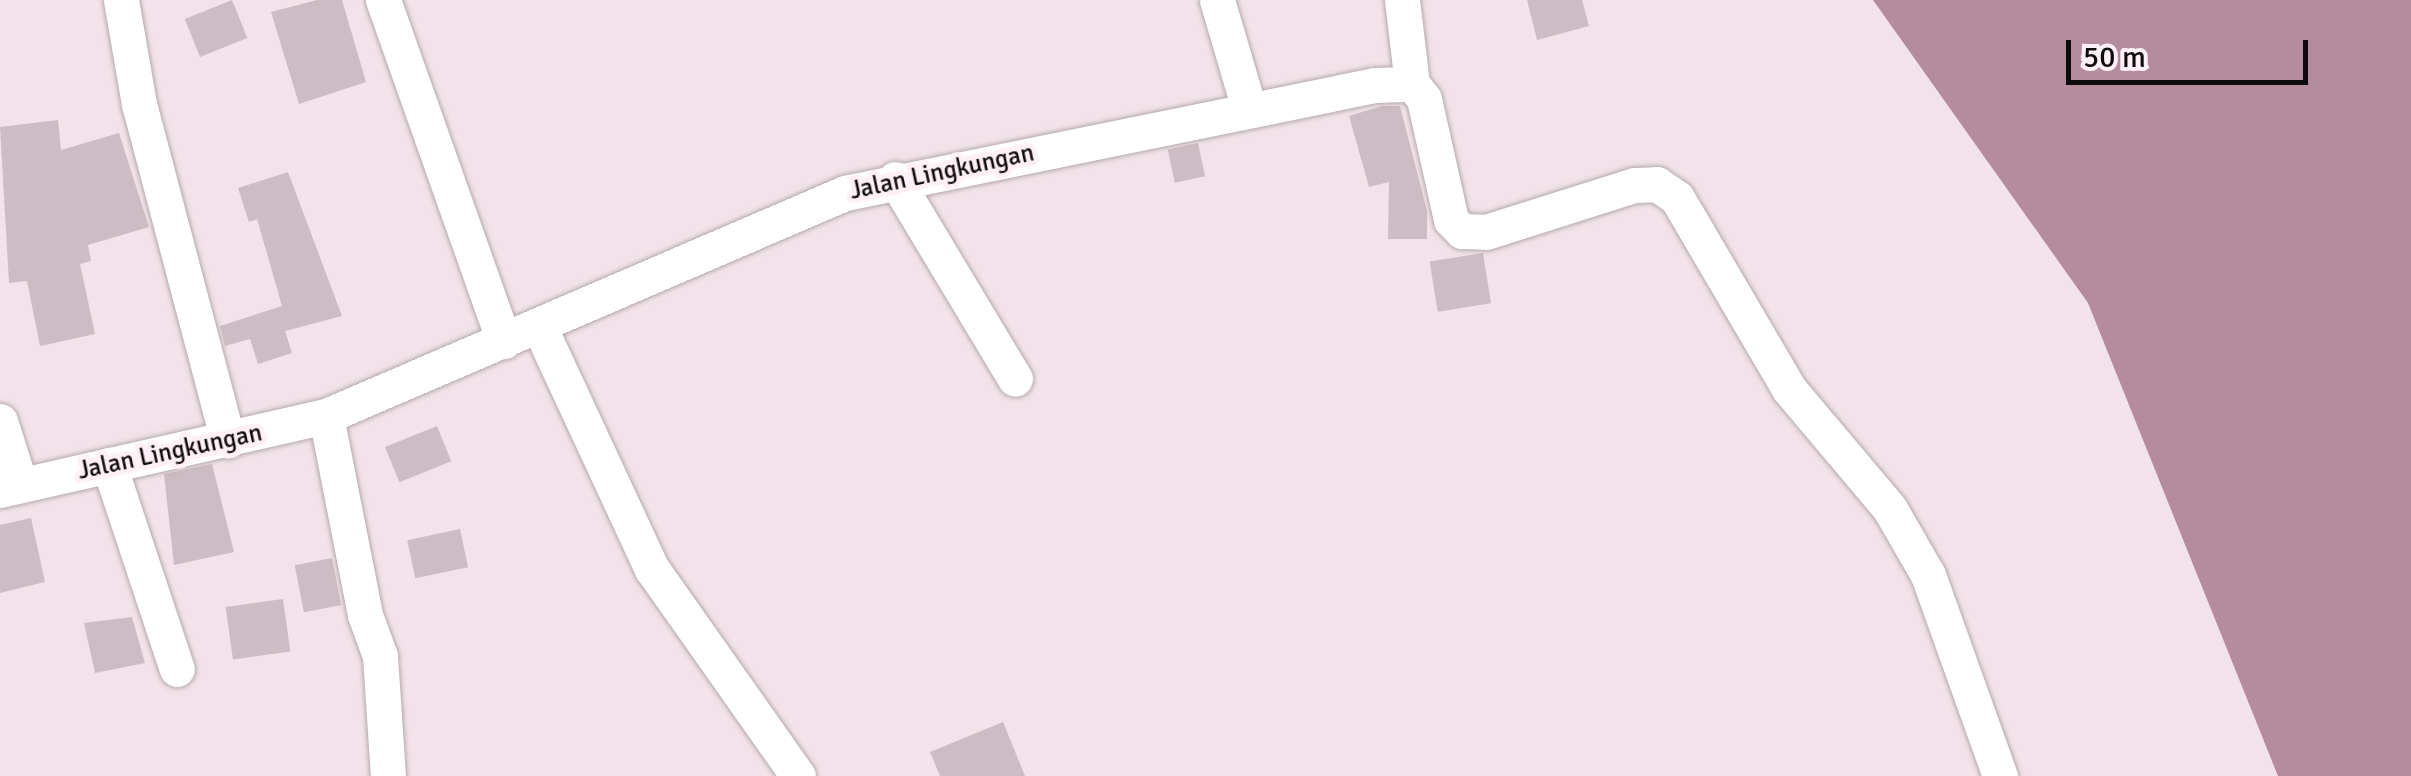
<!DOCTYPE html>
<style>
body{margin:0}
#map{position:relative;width:2411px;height:776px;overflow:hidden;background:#f1e3e9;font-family:Signika,sans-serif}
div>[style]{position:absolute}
.water>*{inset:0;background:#b58b9e}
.building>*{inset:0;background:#cbbdc3;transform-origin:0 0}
.roads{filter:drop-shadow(0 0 2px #b5a8ae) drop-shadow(0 0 2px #b5a8ae)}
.minor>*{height:35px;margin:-17.5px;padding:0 17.5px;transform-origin:17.5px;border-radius:17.5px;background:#fff}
span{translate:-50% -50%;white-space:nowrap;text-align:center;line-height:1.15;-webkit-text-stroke:10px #fef0f6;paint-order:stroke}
.street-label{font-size:25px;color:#0f0b0d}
.scale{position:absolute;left:2066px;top:40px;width:242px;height:45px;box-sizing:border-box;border:5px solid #0f0b0d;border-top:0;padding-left:12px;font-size:30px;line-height:35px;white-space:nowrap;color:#0f0b0d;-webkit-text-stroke:8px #fef0f6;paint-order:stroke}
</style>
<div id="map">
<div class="water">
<i style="clip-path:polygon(1873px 0,2411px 0,2411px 776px,2278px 776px,2088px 303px)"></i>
</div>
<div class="building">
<i style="left:232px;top:0;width:41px;height:51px;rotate:68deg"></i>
<i style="clip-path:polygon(317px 0,342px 0,366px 82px,299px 104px,271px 12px)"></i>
<i style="clip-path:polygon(1527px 0,1582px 0,1589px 26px,1537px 40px)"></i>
<i style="clip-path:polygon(1382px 106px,1400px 106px,1427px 211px,1427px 239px,1388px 239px,1389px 182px,1369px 187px,1349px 116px)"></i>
<i style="clip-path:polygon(58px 120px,61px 150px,119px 133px,149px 227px,88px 245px,91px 261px,80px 264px,95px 334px,40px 346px,27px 281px,9px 283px,0 127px)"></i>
<i style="left:1198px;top:143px;width:34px;height:31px;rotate:78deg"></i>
<i style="clip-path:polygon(288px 172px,342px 316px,285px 331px,292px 353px,258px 364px,250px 339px,225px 346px,220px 326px,282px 306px,257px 219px,249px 222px,238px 188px)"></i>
<i style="left:1483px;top:253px;width:51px;height:54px;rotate:81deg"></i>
<i style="left:437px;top:426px;width:38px;height:56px;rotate:68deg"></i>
<i style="clip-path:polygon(212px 464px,234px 552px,174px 565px,164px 474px)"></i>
<i style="clip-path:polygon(31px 518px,45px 582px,0 593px,0 525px)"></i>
<i style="left:460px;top:529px;width:39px;height:54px;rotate:78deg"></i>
<i style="left:332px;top:558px;width:48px;height:38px;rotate:79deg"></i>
<i style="left:283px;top:599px;width:53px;height:58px;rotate:82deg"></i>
<i style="clip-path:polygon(132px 617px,145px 663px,95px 673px,84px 623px)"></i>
<i style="clip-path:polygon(1003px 722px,1025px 776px,940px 776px,930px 752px)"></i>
</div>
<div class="roads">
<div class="minor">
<i style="left:121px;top:0;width:106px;rotate:80.2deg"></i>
<i style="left:139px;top:104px;width:348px;rotate:75.2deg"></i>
<i style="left:383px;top:0;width:362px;rotate:70.5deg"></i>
<i style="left:1217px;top:0;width:114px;rotate:73.6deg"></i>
<i style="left:1402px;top:0;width:85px;rotate:83.2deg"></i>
<i style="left:1412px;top:84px;width:19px;rotate:51deg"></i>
<i style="left:1424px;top:99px;width:124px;rotate:77.4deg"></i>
<i style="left:1451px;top:220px;width:16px;rotate:45deg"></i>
<i style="left:1462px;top:231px;width:24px;rotate:2deg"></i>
<i style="left:1486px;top:232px;width:155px;rotate:-17.6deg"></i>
<i style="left:1634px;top:185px;width:23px;rotate:-2deg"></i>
<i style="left:1657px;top:184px;width:24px;rotate:35deg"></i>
<i style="left:1677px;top:198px;width:221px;rotate:59.6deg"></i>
<i style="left:1789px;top:389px;width:157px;rotate:49.9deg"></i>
<i style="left:1890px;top:509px;width:76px;rotate:60.1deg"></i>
<i style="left:1928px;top:575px;width:214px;rotate:70.3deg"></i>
<i style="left:895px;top:179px;width:233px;rotate:59deg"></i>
<i style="left:539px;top:326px;width:268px;rotate:65.1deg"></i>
<i style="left:652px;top:569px;width:253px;rotate:54.8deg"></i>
<i style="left:326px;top:416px;width:203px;rotate:78.9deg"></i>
<i style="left:365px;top:615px;width:44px;rotate:69.9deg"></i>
<i style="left:380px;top:656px;width:120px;rotate:86.2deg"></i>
<i style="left:0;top:421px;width:66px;rotate:72.4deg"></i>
<i style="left:109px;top:465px;width:215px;rotate:71.6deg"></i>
<i style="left:0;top:490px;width:334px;rotate:-12.8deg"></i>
<i style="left:326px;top:416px;width:565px;rotate:-23.25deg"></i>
<i style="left:845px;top:193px;width:541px;rotate:-11.52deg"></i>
<i style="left:1375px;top:85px;width:37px;rotate:-2deg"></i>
</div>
</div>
<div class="street-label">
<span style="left:942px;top:172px;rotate:-12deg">Jalan Lingkungan</span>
<span style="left:170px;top:452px;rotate:-12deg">Jalan Lingkungan</span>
</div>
<div class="scale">50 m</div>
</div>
